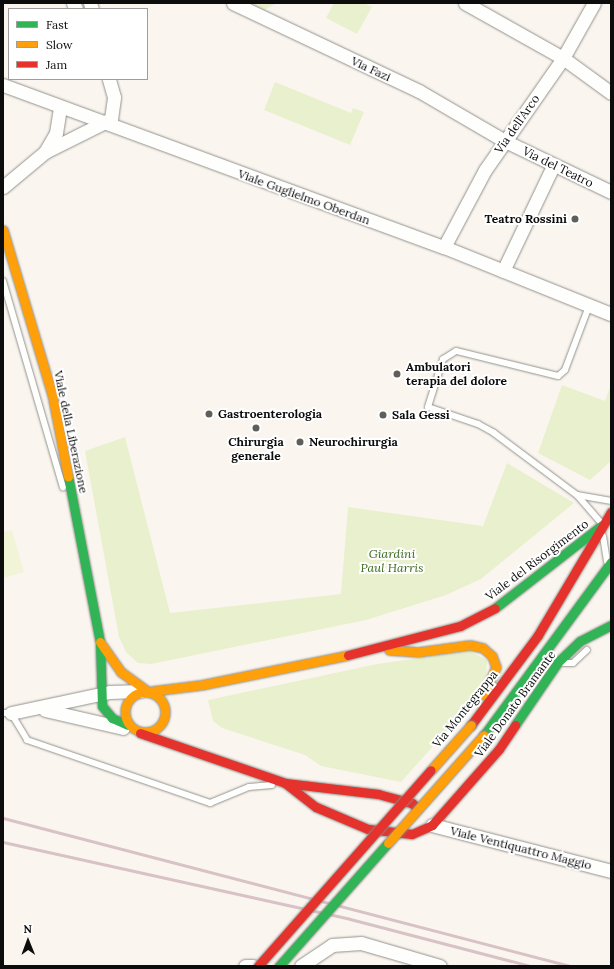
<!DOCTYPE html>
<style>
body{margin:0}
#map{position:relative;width:614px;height:969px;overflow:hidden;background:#faf6ef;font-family:Lora,serif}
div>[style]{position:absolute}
.green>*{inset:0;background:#e9f0cd}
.pitch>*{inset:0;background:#f2f4d7}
.roads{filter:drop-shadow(0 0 1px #93918e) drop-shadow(0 0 1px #93918e)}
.lane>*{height:6px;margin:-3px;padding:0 3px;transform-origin:3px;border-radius:3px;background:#fefefd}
.street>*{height:13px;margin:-6.5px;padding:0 6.5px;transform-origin:6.5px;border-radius:6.5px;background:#fefefd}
.fast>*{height:9px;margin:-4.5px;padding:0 4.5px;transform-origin:4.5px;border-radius:4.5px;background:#30b455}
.slow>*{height:9px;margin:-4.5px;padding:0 4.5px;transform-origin:4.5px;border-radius:4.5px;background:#ff9f0a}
.slow>.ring{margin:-4.5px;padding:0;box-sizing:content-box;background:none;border:9px solid #ff9f0a;border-radius:50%}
.jam>*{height:9px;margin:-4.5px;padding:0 4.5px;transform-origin:4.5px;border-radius:4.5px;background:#e5322d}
.rail>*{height:3px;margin:-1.5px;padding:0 1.5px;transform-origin:1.5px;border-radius:1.5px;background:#d8c2c6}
.bridges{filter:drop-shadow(0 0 1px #8a8885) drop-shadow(0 0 1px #8a8885)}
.fast-bridge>*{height:9px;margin:-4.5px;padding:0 4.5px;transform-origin:4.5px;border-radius:4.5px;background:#30b455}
.slow-bridge>*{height:9px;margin:-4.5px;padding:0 4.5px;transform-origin:4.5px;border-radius:4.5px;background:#ff9f0a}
.jam-bridge>*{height:9px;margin:-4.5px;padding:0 4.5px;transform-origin:4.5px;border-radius:4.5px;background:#e5322d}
.dots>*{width:11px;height:11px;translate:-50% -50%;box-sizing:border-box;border:2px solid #fff;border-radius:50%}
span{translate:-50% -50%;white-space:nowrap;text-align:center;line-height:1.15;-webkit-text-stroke:4px #fff;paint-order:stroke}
.street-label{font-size:12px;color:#0c0c0c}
.poi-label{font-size:12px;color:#0c0c0c;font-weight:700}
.right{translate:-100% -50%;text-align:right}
.left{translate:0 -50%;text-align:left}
.park-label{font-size:12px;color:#376718;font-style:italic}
.frame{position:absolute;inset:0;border:4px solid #0c0c0c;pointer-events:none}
.legend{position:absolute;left:8px;top:8px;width:140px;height:72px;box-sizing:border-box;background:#fff;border:1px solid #9e9e9e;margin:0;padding:5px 7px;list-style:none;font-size:12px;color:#0c0c0c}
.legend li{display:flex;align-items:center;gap:8px;height:20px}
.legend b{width:20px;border:1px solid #9e9e9e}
.north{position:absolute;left:8px;top:921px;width:40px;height:40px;-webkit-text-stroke:3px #fff;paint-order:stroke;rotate:359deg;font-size:11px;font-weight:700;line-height:16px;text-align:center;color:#0c0c0c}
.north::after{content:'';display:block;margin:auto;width:14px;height:18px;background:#0c0c0c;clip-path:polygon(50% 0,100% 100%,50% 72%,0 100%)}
</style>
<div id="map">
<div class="green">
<i style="clip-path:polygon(240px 3px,277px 3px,259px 13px)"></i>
<i style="clip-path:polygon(334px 3px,364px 3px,372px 7px,357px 34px,326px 18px)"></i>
<i style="clip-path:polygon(275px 82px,351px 113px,353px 108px,364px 112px,350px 145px,264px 110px)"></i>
<i style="clip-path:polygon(611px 384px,611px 461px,590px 480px,538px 453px,562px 385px,605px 401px)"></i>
<i style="clip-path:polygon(125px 437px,170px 613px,341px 594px,348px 507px,483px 526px,507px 463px,574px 503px,481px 579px,446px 595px,366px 620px,151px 664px,138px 663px,126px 652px,119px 637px,85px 451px)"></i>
<i style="clip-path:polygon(469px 651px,487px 660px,486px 680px,470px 705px,401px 782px,321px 766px,305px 755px,222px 728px,213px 721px,208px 700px,377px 664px)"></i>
</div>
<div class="pitch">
<i style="clip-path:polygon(12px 530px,24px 572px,3px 578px,3px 532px)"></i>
</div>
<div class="roads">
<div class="lane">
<i style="left:3px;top:281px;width:215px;rotate:73.8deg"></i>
<i style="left:589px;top:306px;width:68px;rotate:110.6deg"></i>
<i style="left:565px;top:370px;width:9px;rotate:139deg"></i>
<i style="left:558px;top:376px;width:105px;rotate:-166.2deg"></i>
<i style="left:456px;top:351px;width:15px;rotate:148deg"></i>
<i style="left:443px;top:359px;width:50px;rotate:107.4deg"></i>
<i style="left:428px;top:407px;width:53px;rotate:18.8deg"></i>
<i style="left:478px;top:424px;width:18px;rotate:29deg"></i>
<i style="left:494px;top:433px;width:104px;rotate:36.8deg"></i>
<i style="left:577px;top:495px;width:37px;rotate:49deg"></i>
<i style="left:577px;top:495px;width:35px;rotate:10deg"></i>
<i style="left:603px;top:536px;width:26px;rotate:81deg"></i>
<i style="left:564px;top:663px;width:9px"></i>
<i style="left:573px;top:663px;width:19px;rotate:-43deg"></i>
<i style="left:3px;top:713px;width:8px"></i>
<i style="left:11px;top:713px;width:31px;rotate:59deg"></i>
<i style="left:27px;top:740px;width:194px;rotate:19deg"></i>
<i style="left:210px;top:803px;width:42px;rotate:-22.3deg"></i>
<i style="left:249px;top:787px;width:23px;rotate:-5deg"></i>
</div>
<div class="street">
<i style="left:73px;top:3px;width:7px;rotate:63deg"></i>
<i style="left:90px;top:3px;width:6px;rotate:72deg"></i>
<i style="left:233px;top:3px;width:206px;rotate:25.3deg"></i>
<i style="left:419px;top:91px;width:99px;rotate:30.2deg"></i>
<i style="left:505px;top:141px;width:118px;rotate:25.7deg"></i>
<i style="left:465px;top:3px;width:112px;rotate:29.3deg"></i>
<i style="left:563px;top:58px;width:59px;rotate:36.1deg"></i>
<i style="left:3px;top:85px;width:470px;rotate:20.2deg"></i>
<i style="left:444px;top:247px;width:180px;rotate:21.9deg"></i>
<i style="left:45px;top:152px;width:22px;rotate:-60deg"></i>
<i style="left:56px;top:133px;width:24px;rotate:-81deg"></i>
<i style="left:3px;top:187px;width:55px;rotate:-39.8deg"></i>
<i style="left:45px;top:152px;width:74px;rotate:-26.6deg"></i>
<i style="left:111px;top:119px;width:22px;rotate:-82deg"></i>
<i style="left:114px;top:97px;width:19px;rotate:-106deg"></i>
<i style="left:444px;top:247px;width:87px;rotate:-62deg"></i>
<i style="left:485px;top:170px;width:136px;rotate:-55.1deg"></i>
<i style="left:563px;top:58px;width:63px;rotate:-60.6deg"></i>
<i style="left:503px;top:271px;width:116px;rotate:-64.5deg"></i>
<i style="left:45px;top:710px;width:80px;rotate:13deg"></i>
<i style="left:11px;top:713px;width:101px;rotate:-12deg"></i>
<i style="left:110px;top:692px;width:30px;rotate:-2deg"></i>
<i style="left:432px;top:825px;width:185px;rotate:14.4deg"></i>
<i style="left:245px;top:966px;width:8px"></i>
<i style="left:301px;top:966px;width:37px;rotate:-34deg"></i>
<i style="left:332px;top:945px;width:29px;rotate:-4deg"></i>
<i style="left:361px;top:943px;width:82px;rotate:16.2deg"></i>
</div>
<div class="fast">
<i style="left:68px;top:476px;width:169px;rotate:79.1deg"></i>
<i style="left:100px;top:642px;width:64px;rotate:88.2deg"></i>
<i style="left:102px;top:706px;width:16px;rotate:50deg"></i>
<i style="left:112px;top:718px;width:17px;rotate:24deg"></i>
<i style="left:495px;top:608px;width:135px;rotate:-37.8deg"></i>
<i style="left:515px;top:725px;width:76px;rotate:-55.7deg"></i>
<i style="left:558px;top:662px;width:30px;rotate:-44deg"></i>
<i style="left:580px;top:641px;width:35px;rotate:-27deg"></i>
<i style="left:484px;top:735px;width:215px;rotate:-53.7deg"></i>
</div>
<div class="slow">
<i style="left:3px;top:230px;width:171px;rotate:73.4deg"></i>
<i style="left:52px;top:394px;width:84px;rotate:79deg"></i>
<i style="left:100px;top:642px;width:37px;rotate:55deg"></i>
<i style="left:121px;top:672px;width:31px;rotate:36deg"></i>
<i style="left:389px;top:650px;width:29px;rotate:4deg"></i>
<i style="left:418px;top:652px;width:52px;rotate:-7.7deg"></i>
<i style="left:470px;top:645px;width:13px;rotate:13deg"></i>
<i style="left:483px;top:648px;width:12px;rotate:42deg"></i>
<i style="left:492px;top:656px;width:12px;rotate:70deg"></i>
<i style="left:496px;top:667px;width:30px;rotate:114deg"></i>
<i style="left:152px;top:691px;width:49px;rotate:-7deg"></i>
<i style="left:201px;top:685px;width:150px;rotate:-11.5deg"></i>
<i class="ring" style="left:125px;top:692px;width:31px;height:31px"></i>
</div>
<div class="jam">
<i style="left:348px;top:655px;width:116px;rotate:-14.5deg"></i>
<i style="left:460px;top:626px;width:39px;rotate:-27deg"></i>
<i style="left:471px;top:725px;width:112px;rotate:-53.3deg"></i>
<i style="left:538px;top:635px;width:143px;rotate:-59.3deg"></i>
<i style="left:140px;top:733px;width:153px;rotate:19deg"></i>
<i style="left:285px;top:783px;width:94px;rotate:6.7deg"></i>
<i style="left:378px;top:794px;width:35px;rotate:15deg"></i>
<i style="left:412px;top:803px;width:7px;rotate:45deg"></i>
<i style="left:285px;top:783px;width:39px;rotate:38deg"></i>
<i style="left:316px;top:807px;width:56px;rotate:22.9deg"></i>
<i style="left:368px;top:829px;width:44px;rotate:6.5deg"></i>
<i style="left:412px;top:834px;width:22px;rotate:-24deg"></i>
<i style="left:432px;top:825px;width:101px;rotate:-48.6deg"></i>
<i style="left:499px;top:749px;width:29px;rotate:-56deg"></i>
</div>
</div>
<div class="rail">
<i style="left:3px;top:818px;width:586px;rotate:14.63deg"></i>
<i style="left:3px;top:842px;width:355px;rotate:12.5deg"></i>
<i style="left:350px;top:919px;width:187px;rotate:14.6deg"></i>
</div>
<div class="bridges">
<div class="fast-bridge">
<i style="left:279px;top:966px;width:164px;rotate:-48.5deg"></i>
</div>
<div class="slow-bridge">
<i style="left:431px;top:770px;width:60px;rotate:-48.4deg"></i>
<i style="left:388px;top:843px;width:144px;rotate:-48.4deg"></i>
</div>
<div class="jam-bridge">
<i style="left:258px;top:966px;width:261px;rotate:-48.6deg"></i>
</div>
</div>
<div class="dots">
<i style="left:575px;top:219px;background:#5f5e5b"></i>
<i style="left:397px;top:374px;background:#5f5e5b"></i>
<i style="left:209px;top:414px;background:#5f5e5b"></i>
<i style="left:383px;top:415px;background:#5f5e5b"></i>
<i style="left:256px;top:428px;background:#5f5e5b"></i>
<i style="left:300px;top:442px;background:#5f5e5b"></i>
</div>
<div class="street-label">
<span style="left:371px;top:69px;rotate:25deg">Via Fazi</span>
<span style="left:517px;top:124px;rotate:-55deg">Via dell'Arco</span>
<span style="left:558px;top:167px;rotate:26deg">Via del Teatro</span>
<span style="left:304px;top:197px;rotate:20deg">Viale Guglielmo Oberdan</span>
<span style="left:71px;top:432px;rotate:78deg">Viale della Liberazione</span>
<span style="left:537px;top:560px;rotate:-37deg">Viale del Risorgimento</span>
<span style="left:515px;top:704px;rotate:-54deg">Viale Donato Bramante</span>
<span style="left:465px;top:709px;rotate:-51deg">Via Montegrappa</span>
<span style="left:521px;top:848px;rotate:14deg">Viale Ventiquattro Maggio</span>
</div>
<div class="poi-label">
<span class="right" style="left:567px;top:219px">Teatro Rossini</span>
<span class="left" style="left:406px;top:374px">Ambulatori<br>terapia del dolore</span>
<span class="left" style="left:218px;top:414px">Gastroenterologia</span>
<span class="left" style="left:392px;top:415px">Sala Gessi</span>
<span style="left:256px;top:449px">Chirurgia<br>generale</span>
<span class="left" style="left:309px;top:442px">Neurochirurgia</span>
</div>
<div class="park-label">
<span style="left:392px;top:561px">Giardini<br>Paul Harris</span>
</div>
<div class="frame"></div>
<ul class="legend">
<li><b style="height:5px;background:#30b455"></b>Fast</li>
<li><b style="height:5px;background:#ff9f0a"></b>Slow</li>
<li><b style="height:5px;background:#e5322d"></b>Jam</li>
</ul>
<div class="north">N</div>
</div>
